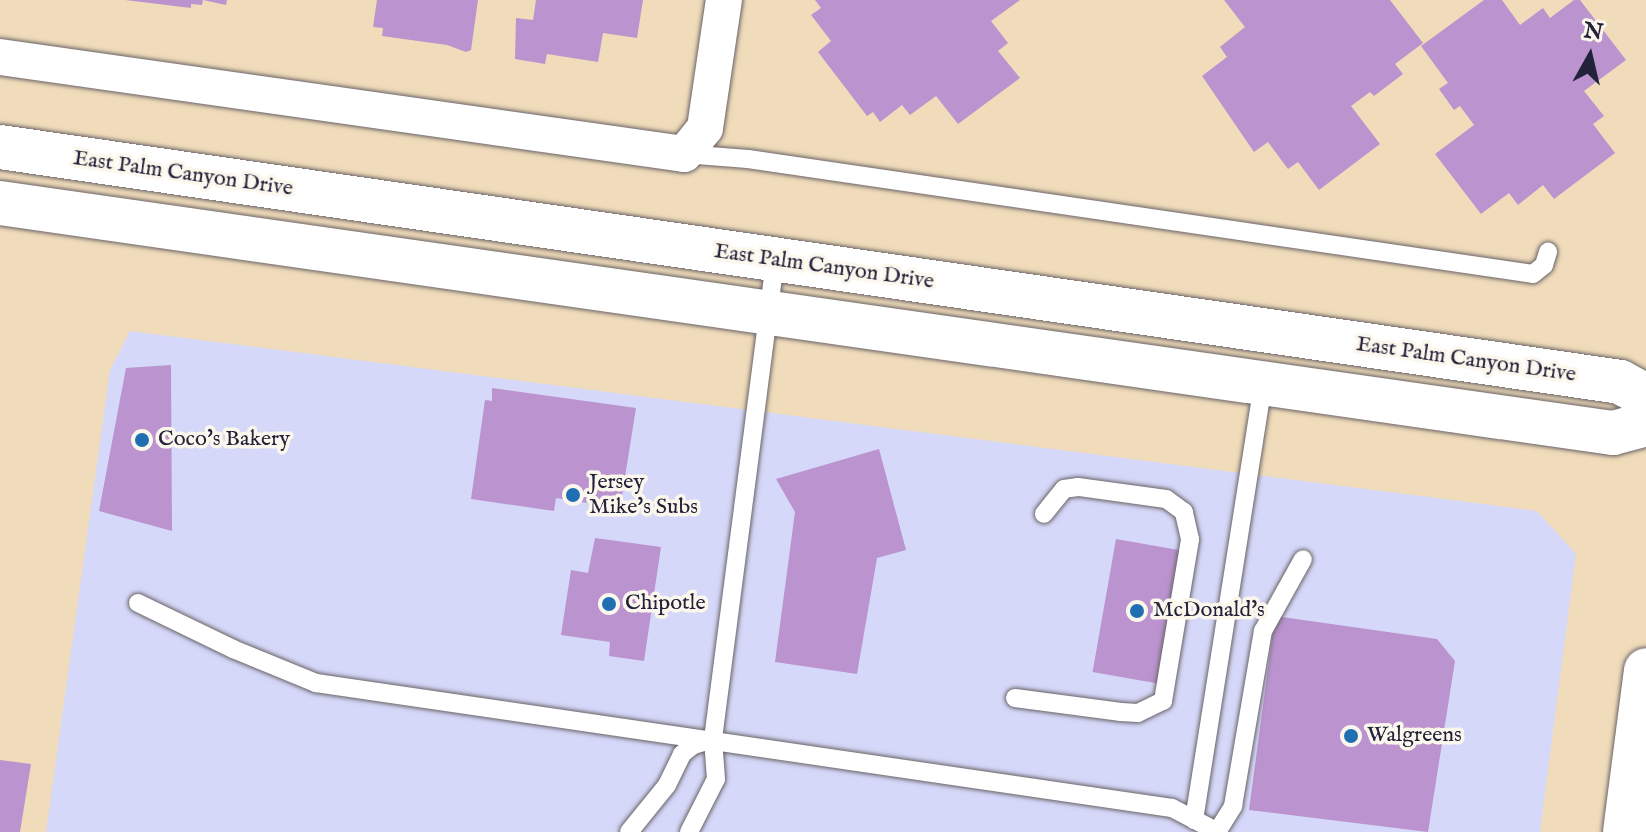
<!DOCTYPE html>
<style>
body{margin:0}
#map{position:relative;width:1646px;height:832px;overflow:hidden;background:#f0dcba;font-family:"IM FELL English",serif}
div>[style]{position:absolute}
.built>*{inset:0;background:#d5d8f9}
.building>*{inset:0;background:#ba93cf;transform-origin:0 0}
.roads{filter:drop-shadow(0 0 2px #6a6367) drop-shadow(0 0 2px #6a6367)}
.lane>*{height:18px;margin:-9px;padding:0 9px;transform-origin:9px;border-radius:9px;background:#fff}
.street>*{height:36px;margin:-18px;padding:0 18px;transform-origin:18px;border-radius:18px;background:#fff}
.secondary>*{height:44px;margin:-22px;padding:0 22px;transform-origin:22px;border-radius:22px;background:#fff}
.primary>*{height:44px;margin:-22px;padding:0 22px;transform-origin:22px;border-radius:22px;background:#fff}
.dots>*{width:22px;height:22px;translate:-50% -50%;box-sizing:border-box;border:4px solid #fbf7ec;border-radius:50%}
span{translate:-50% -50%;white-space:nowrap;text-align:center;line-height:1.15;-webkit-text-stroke:7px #fbf7ec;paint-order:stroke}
.street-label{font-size:22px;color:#22223b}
.poi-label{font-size:22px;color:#22223b}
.left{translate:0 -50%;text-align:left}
.north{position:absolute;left:1550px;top:16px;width:80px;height:80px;-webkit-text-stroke:6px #fbf7ec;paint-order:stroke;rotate:8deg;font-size:22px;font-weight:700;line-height:32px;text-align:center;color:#22223b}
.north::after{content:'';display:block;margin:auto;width:28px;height:36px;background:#22223b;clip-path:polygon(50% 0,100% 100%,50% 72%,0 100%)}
</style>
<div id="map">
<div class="built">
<i style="clip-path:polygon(130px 331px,1537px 511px,1576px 554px,1540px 832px,46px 832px,110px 370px)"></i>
</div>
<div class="building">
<i style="clip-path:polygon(125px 0,203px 0,202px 5px,191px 4px,191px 8px)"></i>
<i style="clip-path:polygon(203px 0,227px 0,226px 5px)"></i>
<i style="clip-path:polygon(377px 0,478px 0,471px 50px,466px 52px,447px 45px,382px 36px,383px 28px,373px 27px)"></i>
<i style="clip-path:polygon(536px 0,643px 0,637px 38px,603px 33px,598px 62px,547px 54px,545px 64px,515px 59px,516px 18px,533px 20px)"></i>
<i style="clip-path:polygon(815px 0,1020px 0,991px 21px,1008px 43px,998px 51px,1020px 78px,958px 124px,936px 96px,910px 115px,902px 105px,880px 122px,873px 112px,867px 116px,818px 52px,831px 41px,811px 15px,821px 8px)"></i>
<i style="clip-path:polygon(1224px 0,1390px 0,1423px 43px,1395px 64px,1403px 74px,1374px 96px,1370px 92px,1351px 106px,1380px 144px,1319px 190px,1298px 162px,1288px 169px,1268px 142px,1254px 152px,1202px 76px,1227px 57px,1220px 47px,1245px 27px)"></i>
<i style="clip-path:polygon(1484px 0,1502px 0,1520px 25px,1543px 8px,1550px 18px,1574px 0,1580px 0,1626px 60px,1584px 91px,1604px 116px,1593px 124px,1615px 153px,1554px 199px,1543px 185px,1518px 205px,1509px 193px,1481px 214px,1435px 154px,1474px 125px,1460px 106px,1454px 110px,1439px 89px,1448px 83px,1421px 46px)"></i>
<i style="clip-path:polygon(171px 365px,172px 531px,99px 511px,126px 368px)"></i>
<i style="clip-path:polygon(492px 388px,636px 408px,620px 508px,556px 498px,554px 511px,471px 499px,485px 400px,492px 401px)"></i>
<i style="clip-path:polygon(879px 449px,906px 550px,877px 558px,857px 674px,775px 662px,795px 512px,776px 479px)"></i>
<i style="clip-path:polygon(595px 538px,661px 547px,644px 661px,609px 656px,610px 642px,561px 635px,571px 570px,588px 573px)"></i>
<i style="left:1116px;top:539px;width:65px;height:135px;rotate:10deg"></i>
<i style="clip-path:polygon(1275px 616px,1437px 639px,1455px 661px,1428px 832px,1249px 810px)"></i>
<i style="clip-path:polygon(0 760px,31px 764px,20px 832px,0 832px)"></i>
</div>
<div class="roads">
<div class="lane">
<i style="left:684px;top:154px;width:64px;rotate:4.5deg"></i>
<i style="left:748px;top:159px;width:793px;rotate:8.33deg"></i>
<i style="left:1533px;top:274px;width:14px;rotate:-39deg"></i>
<i style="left:1544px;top:265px;width:14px;rotate:-73deg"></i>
<i style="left:138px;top:603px;width:106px;rotate:25.8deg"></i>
<i style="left:233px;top:649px;width:90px;rotate:22.3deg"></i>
<i style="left:316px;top:683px;width:865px;rotate:8.31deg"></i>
<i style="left:1172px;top:808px;width:52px;rotate:27.6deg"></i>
<i style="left:1015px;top:698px;width:107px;rotate:7.5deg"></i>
<i style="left:1121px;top:712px;width:17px;rotate:3deg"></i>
<i style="left:1138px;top:713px;width:28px;rotate:-26deg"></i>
<i style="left:1163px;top:701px;width:164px;rotate:-80.5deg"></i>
<i style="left:1190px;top:539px;width:28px;rotate:-103deg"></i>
<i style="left:1184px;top:512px;width:22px;rotate:-144deg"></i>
<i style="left:1166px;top:499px;width:89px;rotate:-172.2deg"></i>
<i style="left:1078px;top:487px;width:14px;rotate:172deg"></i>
<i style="left:1064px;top:489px;width:32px;rotate:129deg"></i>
<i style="left:1194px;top:820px;width:442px;rotate:-81deg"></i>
<i style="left:629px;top:832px;width:60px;rotate:-51deg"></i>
<i style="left:667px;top:785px;width:34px;rotate:-64deg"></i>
<i style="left:682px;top:754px;width:14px;rotate:-39deg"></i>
<i style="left:693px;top:745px;width:18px;rotate:-16deg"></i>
<i style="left:689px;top:832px;width:59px;rotate:-63deg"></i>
<i style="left:716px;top:779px;width:40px;rotate:-94.3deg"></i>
<i style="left:713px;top:739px;width:483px;rotate:-82.6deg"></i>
<i style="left:1217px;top:832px;width:31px;rotate:-58deg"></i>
<i style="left:1233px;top:806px;width:178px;rotate:-80.3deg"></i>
<i style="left:1263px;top:631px;width:82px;rotate:-60.9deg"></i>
</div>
<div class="street">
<i style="left:0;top:57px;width:691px;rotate:8.07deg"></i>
<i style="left:684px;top:154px;width:33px;rotate:-51deg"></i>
<i style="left:705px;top:128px;width:129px;rotate:-81.6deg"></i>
</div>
<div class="secondary">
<i style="left:1625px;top:832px;width:163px;rotate:-82.6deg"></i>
</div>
<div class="primary">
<i style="left:0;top:147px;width:1637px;rotate:8.25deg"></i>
<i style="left:1620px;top:382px;width:30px;rotate:28deg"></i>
<i style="left:0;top:203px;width:1629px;rotate:8.12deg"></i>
<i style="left:1613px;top:433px;width:34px;rotate:-15deg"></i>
</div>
</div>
<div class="dots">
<i style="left:142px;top:440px;background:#1f6fb2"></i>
<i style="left:573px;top:495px;background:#1f6fb2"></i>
<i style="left:609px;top:604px;background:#1f6fb2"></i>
<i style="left:1137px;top:611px;background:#1f6fb2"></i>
<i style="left:1351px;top:736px;background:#1f6fb2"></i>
</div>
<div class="street-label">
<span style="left:183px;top:174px;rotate:8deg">East Palm Canyon Drive</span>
<span style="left:824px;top:267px;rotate:8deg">East Palm Canyon Drive</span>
<span style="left:1466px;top:360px;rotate:8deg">East Palm Canyon Drive</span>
</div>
<div class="poi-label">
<span class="left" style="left:158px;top:440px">Coco's Bakery</span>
<span class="left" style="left:589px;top:495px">Jersey<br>Mike's Subs</span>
<span class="left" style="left:625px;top:604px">Chipotle</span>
<span class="left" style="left:1153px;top:611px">McDonald's</span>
<span class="left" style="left:1367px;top:736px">Walgreens</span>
</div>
<div class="north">N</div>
</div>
